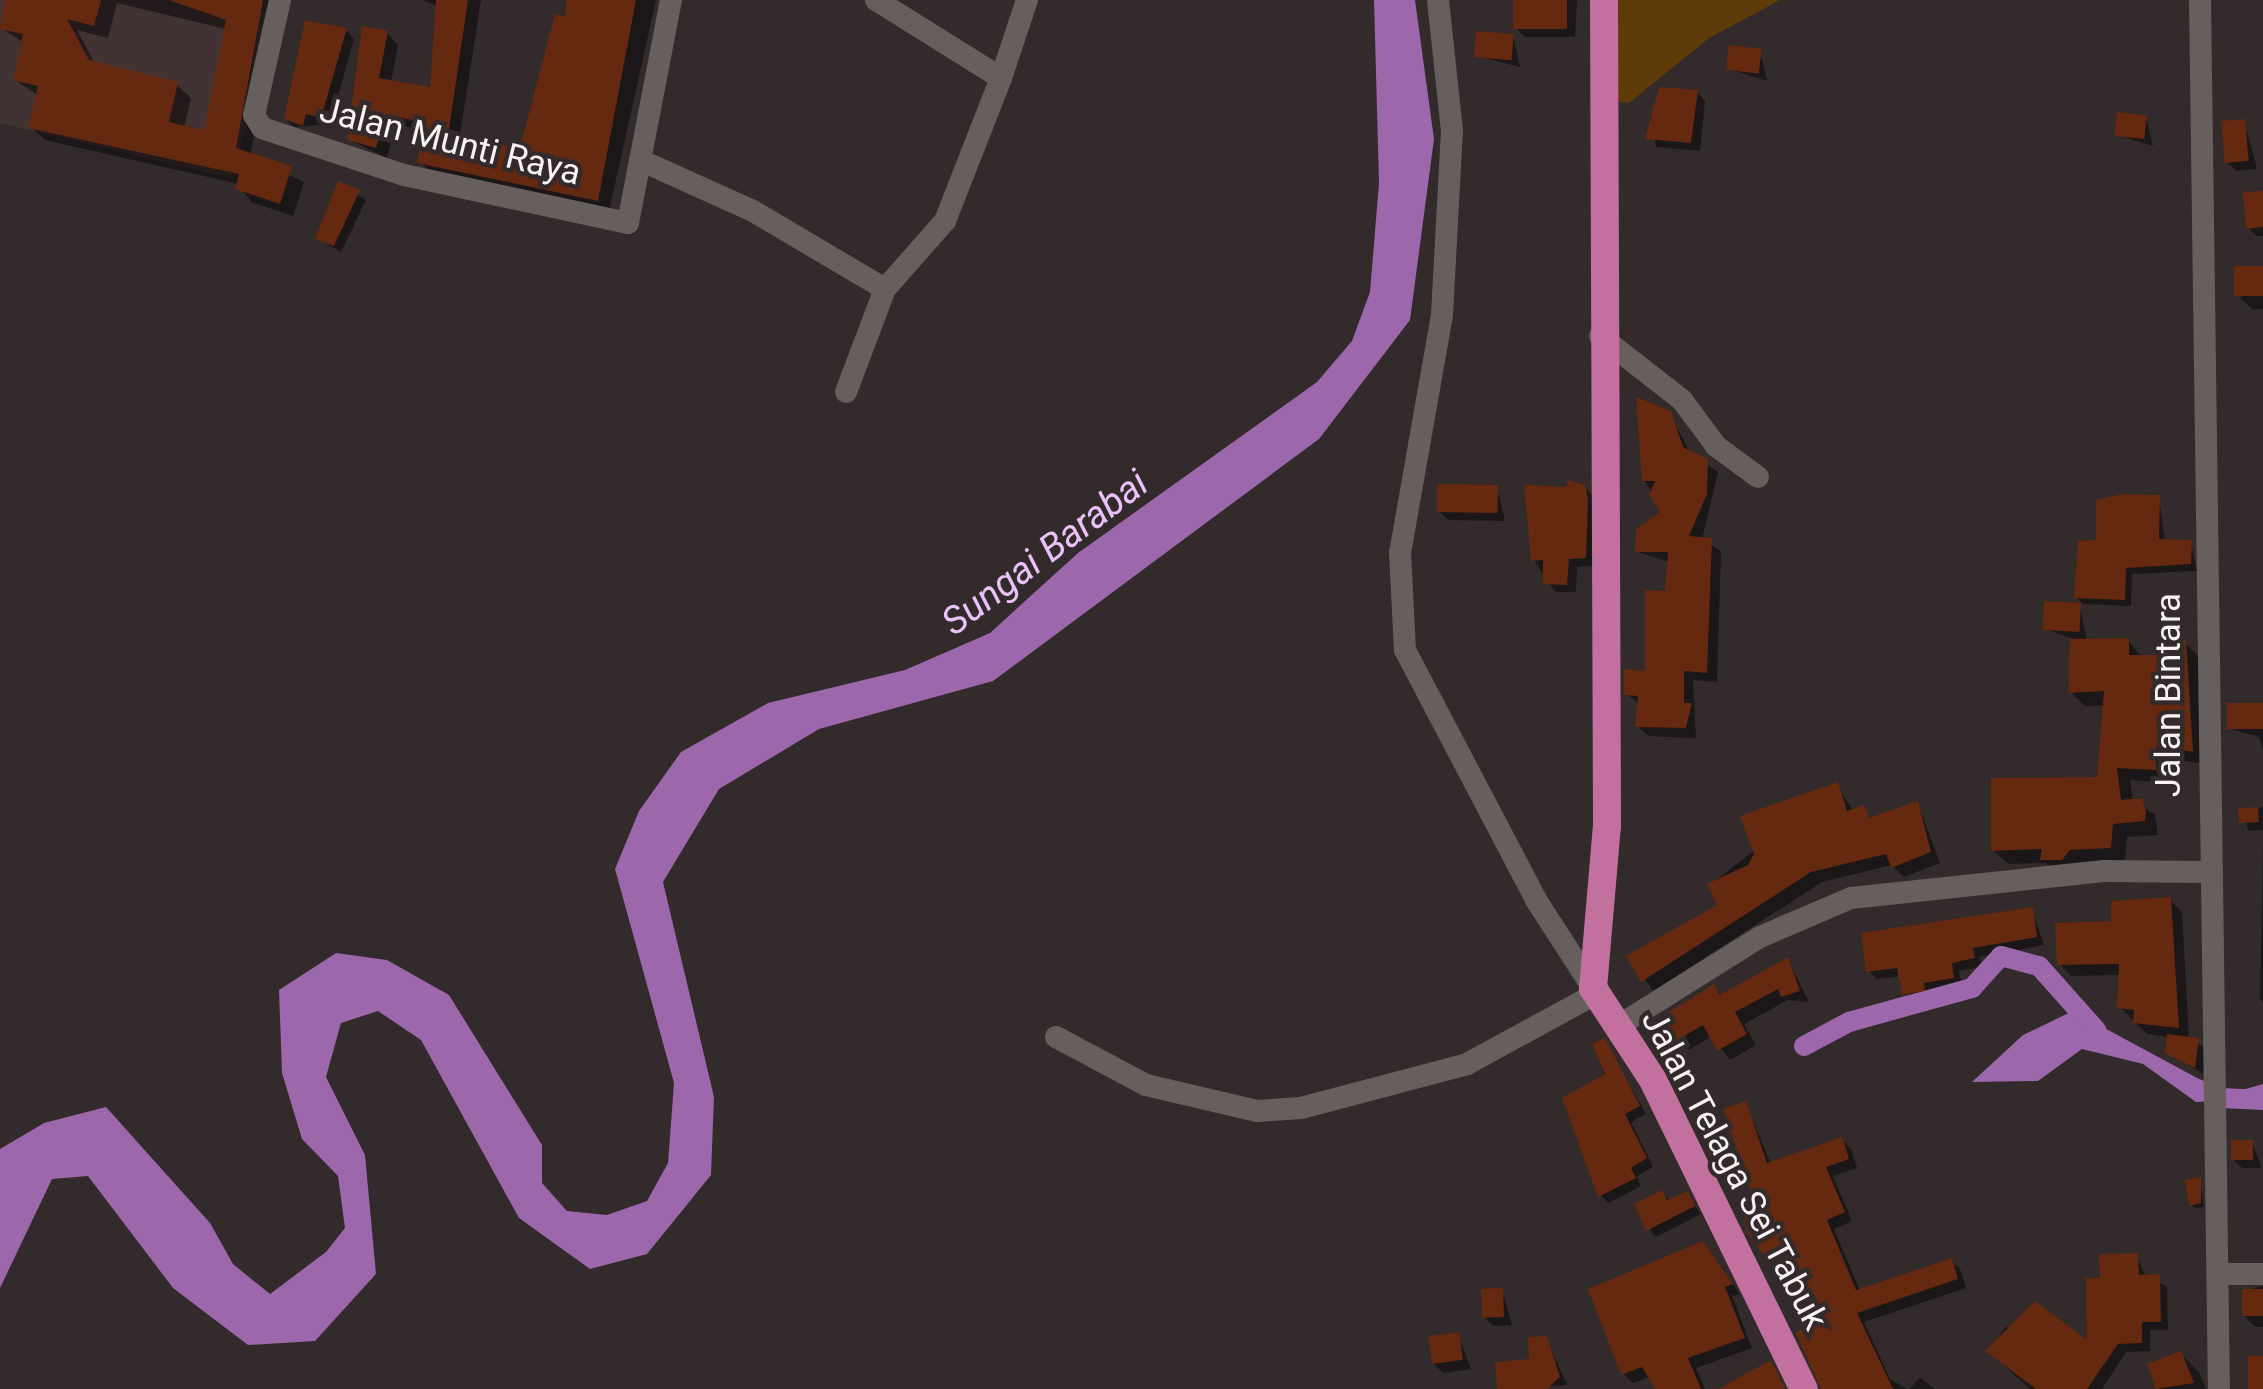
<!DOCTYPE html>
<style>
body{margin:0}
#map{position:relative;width:2263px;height:1389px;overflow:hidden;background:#332a2b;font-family:Roboto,sans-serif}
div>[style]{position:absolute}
.built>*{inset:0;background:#413233}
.green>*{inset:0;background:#5e3b09}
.water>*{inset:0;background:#9c67ab}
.shadow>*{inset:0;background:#0007}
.canal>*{height:20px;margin:-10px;padding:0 10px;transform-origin:10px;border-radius:10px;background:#9c67ab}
.building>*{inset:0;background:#65290f;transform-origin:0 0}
.minor>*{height:22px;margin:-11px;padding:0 11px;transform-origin:11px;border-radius:11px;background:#675e5e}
.major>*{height:28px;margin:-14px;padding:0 14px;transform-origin:14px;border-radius:14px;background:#c2719e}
span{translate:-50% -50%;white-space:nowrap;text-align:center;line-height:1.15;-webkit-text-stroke:9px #332a2b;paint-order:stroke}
.street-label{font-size:35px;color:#f8f2f2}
.water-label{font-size:38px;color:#ecc1f9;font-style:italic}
</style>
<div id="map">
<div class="built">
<i style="clip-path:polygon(0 0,223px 0,271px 16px,234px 179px,0 123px)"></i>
</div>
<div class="green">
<i style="clip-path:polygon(1607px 0,1780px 0,1709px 38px,1629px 103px,1607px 101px)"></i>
</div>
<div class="water">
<i style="clip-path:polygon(1374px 0,1415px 0,1434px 139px,1410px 320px,1319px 439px,993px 681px,819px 729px,719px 789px,663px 882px,714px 1097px,711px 1175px,647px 1254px,590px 1269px,519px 1218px,421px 1040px,378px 1011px,341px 1023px,326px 1077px,365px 1155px,376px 1274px,315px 1341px,248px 1345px,173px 1288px,88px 1176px,52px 1179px,0 1288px,0 1149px,44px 1123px,106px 1107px,210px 1223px,233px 1264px,270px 1294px,326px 1252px,345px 1228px,338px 1176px,302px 1139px,282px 1073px,279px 990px,336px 953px,387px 960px,449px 995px,542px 1145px,542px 1183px,567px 1211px,607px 1215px,647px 1201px,668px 1163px,674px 1083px,615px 869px,639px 811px,681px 752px,768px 703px,905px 670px,990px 633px,1078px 553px,1317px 382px,1352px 341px,1370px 292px,1379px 183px)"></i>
<i style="clip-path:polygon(2073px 1011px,2199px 1079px,2235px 1092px,2263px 1084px,2263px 1099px,2196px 1102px,2143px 1064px,2082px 1049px,2038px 1081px,1972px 1082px,2023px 1035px)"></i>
</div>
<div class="shadow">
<i style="clip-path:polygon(evenodd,7px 0,282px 0,250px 156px,304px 182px,293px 216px,251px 202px,239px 184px,45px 140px,31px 127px,39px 96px,15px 80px,24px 43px,1px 28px,7px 0,117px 3px,226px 29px,206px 133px,184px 128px,191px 98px,177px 85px,95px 64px,77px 30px,108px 38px,117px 3px)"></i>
<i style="clip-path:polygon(423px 0,481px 0,459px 141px,522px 151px,597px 26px,603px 0,656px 0,609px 211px,432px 173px,420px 162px,425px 130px,396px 125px,387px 158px,350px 140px,387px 33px,398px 45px,391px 83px,432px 90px,439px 7px)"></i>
<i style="clip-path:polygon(1520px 0,1577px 0,1575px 37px,1525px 37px,1516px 28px)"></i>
<i style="clip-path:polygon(346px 30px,354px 39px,330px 124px,295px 127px,286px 119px)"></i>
<i style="clip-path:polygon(1513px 36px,1520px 67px,1477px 56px)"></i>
<i style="clip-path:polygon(1760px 51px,1767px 81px,1729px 69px)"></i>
<i style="clip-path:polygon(1697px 92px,1705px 101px,1700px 151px,1656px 147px,1650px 116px)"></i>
<i style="clip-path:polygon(2146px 118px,2153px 146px,2117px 135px)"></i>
<i style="clip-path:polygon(2244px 121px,2257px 169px,2236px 171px,2227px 162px)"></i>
<i style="clip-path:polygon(340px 184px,366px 200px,341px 252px,318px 239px)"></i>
<i style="clip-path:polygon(2263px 193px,2263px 236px,2257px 236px,2248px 228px)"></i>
<i style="clip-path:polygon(2263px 268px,2263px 309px,2252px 309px,2240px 298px)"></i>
<i style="clip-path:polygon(1670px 413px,1690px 453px,1718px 472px,1702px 540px,1721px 551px,1717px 682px,1693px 680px,1696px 738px,1648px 736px,1638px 726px,1640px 705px,1627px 694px,1648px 674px,1667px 593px,1669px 562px,1638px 552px,1664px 512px,1644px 480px)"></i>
<i style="clip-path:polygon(1584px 487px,1593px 496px,1594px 566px,1577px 567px,1576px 592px,1555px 592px,1534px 560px)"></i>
<i style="clip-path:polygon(1497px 488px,1505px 521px,1448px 520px,1439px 511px)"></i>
<i style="clip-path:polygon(2159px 498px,2165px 542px,2191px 543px,2197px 571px,2132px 574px,2131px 606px,2083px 604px,2076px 597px,2099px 543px)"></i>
<i style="clip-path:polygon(2080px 606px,2087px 641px,2128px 640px,2142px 658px,2170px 657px,2185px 643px,2199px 657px,2206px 764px,2171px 759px,2169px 783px,2130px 780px,2133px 801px,2155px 815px,2158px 835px,2127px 837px,2125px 861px,2057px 873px,2046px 863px,2008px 864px,1993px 850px,2099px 780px,2106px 705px,2085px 706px,2071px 692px,2073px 639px,2045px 629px)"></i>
<i style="clip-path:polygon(2229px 705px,2263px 706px,2263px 750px,2259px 737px,2228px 728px)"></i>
<i style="clip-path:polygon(1837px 785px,1853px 811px,1874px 819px,1918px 804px,1940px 863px,1904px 877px,1892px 865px,1822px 882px,1653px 991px,1630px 957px,1720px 906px,1710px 885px)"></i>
<i style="clip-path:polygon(2263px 807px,2263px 830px,2249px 831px,2240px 810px)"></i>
<i style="clip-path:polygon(2263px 846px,2263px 1002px,2260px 999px)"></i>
<i style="clip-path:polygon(2170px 900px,2182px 912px,2189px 1039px,2207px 1049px,2203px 1074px,2168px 1052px,2170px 1037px,2147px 1034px,2120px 1007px,2121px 975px,2071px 976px,2060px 964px,2114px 924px)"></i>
<i style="clip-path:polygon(2032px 910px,2044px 945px,1980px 957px,1982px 967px,1959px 971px,1962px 986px,1931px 991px,1933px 999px,1913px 1003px,1901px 976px,1877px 979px,1868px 970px)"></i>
<i style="clip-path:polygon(1788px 960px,1809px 1002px,1788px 1000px,1744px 1024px,1756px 1045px,1730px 1060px,1712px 1036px,1689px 1050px,1678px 1040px,1713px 987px,1723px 996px)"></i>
<i style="clip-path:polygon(1604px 1041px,1646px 1114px,1631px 1122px,1653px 1167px,1637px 1176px,1641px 1186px,1608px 1203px,1601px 1195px)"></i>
<i style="clip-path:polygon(1746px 1104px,1771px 1164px,1842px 1140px,1851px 1149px,1857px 1168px,1833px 1176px,1852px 1221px,1834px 1229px,1860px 1291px,1951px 1260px,1960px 1269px,1966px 1288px,1864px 1322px,1890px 1379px,1907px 1389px,1821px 1389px,1799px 1334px,1822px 1322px,1796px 1272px,1776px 1268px)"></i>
<i style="clip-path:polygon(2252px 1142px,2262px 1168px,2242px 1168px,2233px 1159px)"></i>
<i style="clip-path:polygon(2200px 1180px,2204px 1207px,2195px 1208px,2191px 1204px)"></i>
<i style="clip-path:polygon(1662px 1193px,1670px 1201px,1687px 1194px,1701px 1214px,1656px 1237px,1649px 1229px)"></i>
<i style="clip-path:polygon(1712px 1254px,1740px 1294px,1732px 1296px,1752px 1348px,1696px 1368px,1705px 1389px,1659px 1389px,1651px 1376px,1633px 1383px,1623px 1373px)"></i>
<i style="clip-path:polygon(2137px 1256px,2146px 1277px,2167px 1286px,2168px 1330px,2150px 1330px,2150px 1351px,2126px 1352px,2102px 1389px,2030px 1389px,1988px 1351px,2006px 1327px,2090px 1345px,2102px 1280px)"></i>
<i style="clip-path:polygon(2263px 1286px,2263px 1327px,2255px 1327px,2244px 1315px,2244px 1291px)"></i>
<i style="clip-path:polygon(1502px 1290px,1512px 1325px,1493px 1326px,1484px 1317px)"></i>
<i style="clip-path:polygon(1458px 1335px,1471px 1369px,1443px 1373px,1434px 1364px)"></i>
<i style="clip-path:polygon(1546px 1338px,1567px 1385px,1500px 1389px,1532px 1361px)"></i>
<i style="clip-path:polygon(2181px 1354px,2199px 1372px,2206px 1389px,2159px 1389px,2150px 1366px)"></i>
<i style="clip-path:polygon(1920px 1378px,1935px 1389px,1909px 1389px)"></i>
</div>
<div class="canal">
<i style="left:1804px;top:1046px;width:51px;rotate:-28.1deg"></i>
<i style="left:1849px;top:1022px;width:128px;rotate:-15.5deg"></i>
<i style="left:1972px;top:988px;width:43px;rotate:-47.8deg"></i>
<i style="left:2001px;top:956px;width:39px;rotate:15deg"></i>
<i style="left:2039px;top:966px;width:86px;rotate:48.3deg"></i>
<i style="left:2222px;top:1098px;width:41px;rotate:2.8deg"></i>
</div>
<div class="building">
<i style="clip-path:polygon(5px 0,101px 0,94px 26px,67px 19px,89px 60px,178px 82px,169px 122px,204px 130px,226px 20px,169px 0,263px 0,236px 148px,292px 166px,280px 204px,235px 189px,239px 174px,28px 128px,38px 86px,13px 80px,23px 34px,0 29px)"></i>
<i style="clip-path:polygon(436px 0,468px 0,448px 136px,520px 148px,555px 14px,565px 17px,567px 0,636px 0,598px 201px,417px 163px,424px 122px,385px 115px,376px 148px,347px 140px,362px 26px,388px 31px,379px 78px,430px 87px)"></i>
<i style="left:1513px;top:0;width:54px;height:29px"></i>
<i style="clip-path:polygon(305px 20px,347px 28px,321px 118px,306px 114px,303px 126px,284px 119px)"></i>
<i style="left:1476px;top:31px;width:38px;height:26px;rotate:5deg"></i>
<i style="left:1729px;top:45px;width:33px;height:25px;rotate:7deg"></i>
<i style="clip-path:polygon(1659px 87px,1698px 90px,1691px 143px,1645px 139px)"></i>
<i style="left:2117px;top:112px;width:30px;height:24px;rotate:6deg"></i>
<i style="left:2245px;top:119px;width:42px;height:24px;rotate:85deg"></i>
<i style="clip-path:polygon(338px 181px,360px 190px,334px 246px,315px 239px)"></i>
<i style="clip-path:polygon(2263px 191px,2263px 227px,2246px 229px,2243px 192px)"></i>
<i style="left:2263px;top:266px;width:30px;height:29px;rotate:90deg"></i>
<i style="clip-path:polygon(1636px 397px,1671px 411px,1683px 447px,1708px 459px,1707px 494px,1689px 536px,1712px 538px,1707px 673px,1684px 671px,1684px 703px,1692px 703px,1686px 728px,1635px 727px,1638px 696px,1624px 695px,1624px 669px,1645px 671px,1645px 590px,1665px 591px,1668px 552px,1635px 552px,1636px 529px,1660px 512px,1649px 495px,1655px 481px,1642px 481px)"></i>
<i style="clip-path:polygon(1568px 480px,1585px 485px,1588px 499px,1586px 558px,1569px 559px,1567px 585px,1543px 584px,1543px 560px,1531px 561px,1524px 485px,1566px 487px)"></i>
<i style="left:1437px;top:484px;width:61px;height:28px;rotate:1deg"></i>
<i style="clip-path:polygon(2122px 494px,2160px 495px,2159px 539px,2192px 540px,2191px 564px,2126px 568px,2125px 600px,2074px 598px,2078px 541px,2096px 540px,2096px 500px)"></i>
<i style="left:2044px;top:601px;width:37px;height:29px;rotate:3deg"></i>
<i style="clip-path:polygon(2129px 638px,2129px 655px,2168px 655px,2167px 640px,2186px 640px,2193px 752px,2157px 746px,2156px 770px,2117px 768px,2121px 800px,2142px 798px,2146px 811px,2145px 821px,2113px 824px,2111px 848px,2070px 850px,2062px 860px,2040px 860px,2042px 849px,1991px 851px,1991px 778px,2097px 777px,2104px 691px,2068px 693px,2070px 639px)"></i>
<i style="left:2227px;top:703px;width:36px;height:26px"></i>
<i style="clip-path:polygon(1838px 782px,1847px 811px,1864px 805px,1869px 818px,1918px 801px,1931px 852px,1891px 868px,1886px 854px,1811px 872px,1641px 982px,1626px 956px,1717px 905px,1707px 884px,1748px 865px,1754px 854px,1740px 816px)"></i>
<i style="left:2258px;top:807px;width:15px;height:20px;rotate:86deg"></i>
<i style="clip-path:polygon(2171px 897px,2179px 1028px,2133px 1023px,2134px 1010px,2117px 1008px,2119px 964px,2057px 965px,2055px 923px,2111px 921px,2111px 901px)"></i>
<i style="clip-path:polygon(2033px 907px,2037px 937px,1973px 948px,1975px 958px,1952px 963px,1954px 978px,1924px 983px,1925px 991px,1902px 995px,1897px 968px,1866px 972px,1861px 933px)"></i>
<i style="clip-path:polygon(1788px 957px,1800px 991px,1781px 997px,1778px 989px,1735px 1012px,1747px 1034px,1717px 1051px,1703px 1025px,1676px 1041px,1661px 1017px,1714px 984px,1720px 995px)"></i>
<i style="clip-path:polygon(2167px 1034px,2199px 1038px,2195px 1068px,2165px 1053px)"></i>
<i style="clip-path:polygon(1605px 1038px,1640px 1106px,1625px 1114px,1647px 1158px,1631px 1168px,1636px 1178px,1598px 1197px,1562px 1098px,1605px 1074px,1592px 1044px)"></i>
<i style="clip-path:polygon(1746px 1101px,1767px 1163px,1842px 1137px,1849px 1159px,1826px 1167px,1845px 1212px,1827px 1220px,1856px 1290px,1952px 1258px,1958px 1279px,1857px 1313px,1893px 1389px,1821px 1389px,1796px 1333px,1819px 1321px,1788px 1264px,1774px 1270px,1747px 1232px,1741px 1204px,1754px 1200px,1723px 1109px)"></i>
<i style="left:2231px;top:1140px;width:22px;height:20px"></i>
<i style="clip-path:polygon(2201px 1177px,2201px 1203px,2189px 1206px,2185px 1180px)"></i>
<i style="clip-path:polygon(1662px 1190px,1667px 1200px,1688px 1191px,1695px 1206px,1646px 1231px,1634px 1204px)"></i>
<i style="clip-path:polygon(1703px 1241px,1733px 1284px,1725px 1287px,1745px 1338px,1688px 1358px,1701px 1389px,1655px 1389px,1642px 1367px,1621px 1375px,1588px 1289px)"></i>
<i style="clip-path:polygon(2138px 1253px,2139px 1275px,2160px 1274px,2161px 1322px,2142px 1322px,2142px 1343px,2118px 1344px,2087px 1389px,2036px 1389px,1985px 1351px,2035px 1301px,2087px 1340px,2086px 1278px,2100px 1278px,2099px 1254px)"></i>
<i style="left:1503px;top:1288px;width:29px;height:22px;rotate:88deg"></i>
<i style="left:2242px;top:1289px;width:21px;height:27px"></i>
<i style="left:1459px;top:1332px;width:28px;height:31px;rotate:82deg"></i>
<i style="clip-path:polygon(1547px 1336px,1560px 1377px,1547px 1389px,1497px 1389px,1495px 1362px,1529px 1359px,1528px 1337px)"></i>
<i style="clip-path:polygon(2181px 1351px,2194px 1383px,2156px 1389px,2147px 1364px)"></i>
<i style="left:2248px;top:1356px;width:15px;height:33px"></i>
<i style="clip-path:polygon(1771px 1361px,1785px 1389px,1719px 1389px,1752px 1370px)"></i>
</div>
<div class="minor">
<i style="left:280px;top:0;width:118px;rotate:102.7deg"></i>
<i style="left:254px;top:115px;width:15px;rotate:58deg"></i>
<i style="left:262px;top:128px;width:150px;rotate:18.3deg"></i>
<i style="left:404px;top:175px;width:229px;rotate:12.1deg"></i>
<i style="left:628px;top:223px;width:227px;rotate:-79.1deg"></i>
<i style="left:876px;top:0;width:147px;rotate:32deg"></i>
<i style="left:1001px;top:78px;width:82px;rotate:-71.6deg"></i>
<i style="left:1438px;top:0;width:131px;rotate:83.9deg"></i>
<i style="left:1452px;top:130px;width:185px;rotate:93.1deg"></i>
<i style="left:1442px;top:315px;width:241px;rotate:100deg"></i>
<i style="left:1400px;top:552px;width:98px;rotate:87.1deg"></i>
<i style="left:1405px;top:650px;width:282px;rotate:62.3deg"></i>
<i style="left:1536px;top:900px;width:105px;rotate:57.1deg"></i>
<i style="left:2200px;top:0;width:1389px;rotate:89.22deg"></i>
<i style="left:640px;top:160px;width:124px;rotate:24.3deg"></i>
<i style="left:753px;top:211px;width:153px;rotate:30.6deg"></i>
<i style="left:1600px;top:336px;width:104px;rotate:38deg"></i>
<i style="left:1682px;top:400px;width:57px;rotate:53.5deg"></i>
<i style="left:1716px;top:446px;width:52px;rotate:36.4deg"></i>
<i style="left:846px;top:392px;width:110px;rotate:-69.3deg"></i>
<i style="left:885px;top:289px;width:91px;rotate:-48.6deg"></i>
<i style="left:945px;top:221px;width:154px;rotate:-68.6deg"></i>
<i style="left:1618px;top:1026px;width:168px;rotate:-32.1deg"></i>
<i style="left:1760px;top:937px;width:99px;rotate:-23.2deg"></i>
<i style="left:1851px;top:898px;width:254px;rotate:-6.1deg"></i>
<i style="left:2104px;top:871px;width:101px;rotate:0.6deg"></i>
<i style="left:1056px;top:1037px;width:102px;rotate:28.1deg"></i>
<i style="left:1146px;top:1085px;width:114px;rotate:13.2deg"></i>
<i style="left:1257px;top:1111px;width:44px;rotate:-3.9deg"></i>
<i style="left:1301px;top:1108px;width:172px;rotate:-14.8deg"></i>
<i style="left:1467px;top:1064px;width:148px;rotate:-28.6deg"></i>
<i style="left:2218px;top:1274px;width:45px"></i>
</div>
<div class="major">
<i style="left:1604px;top:0;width:825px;rotate:89.79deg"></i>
<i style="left:1607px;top:825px;width:164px;rotate:94.9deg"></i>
<i style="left:1593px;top:988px;width:110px;rotate:56.9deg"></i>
<i style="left:1653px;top:1080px;width:344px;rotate:64deg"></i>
</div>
<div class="street-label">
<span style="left:450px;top:142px;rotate:14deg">Jalan Munti Raya</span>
<span style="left:2169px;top:695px;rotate:-90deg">Jalan Bintara</span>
<span style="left:1734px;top:1170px;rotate:62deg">Jalan Telaga Sei Tabuk</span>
</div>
<div class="water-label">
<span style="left:1045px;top:553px;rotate:-37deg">Sungai Barabai</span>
</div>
</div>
